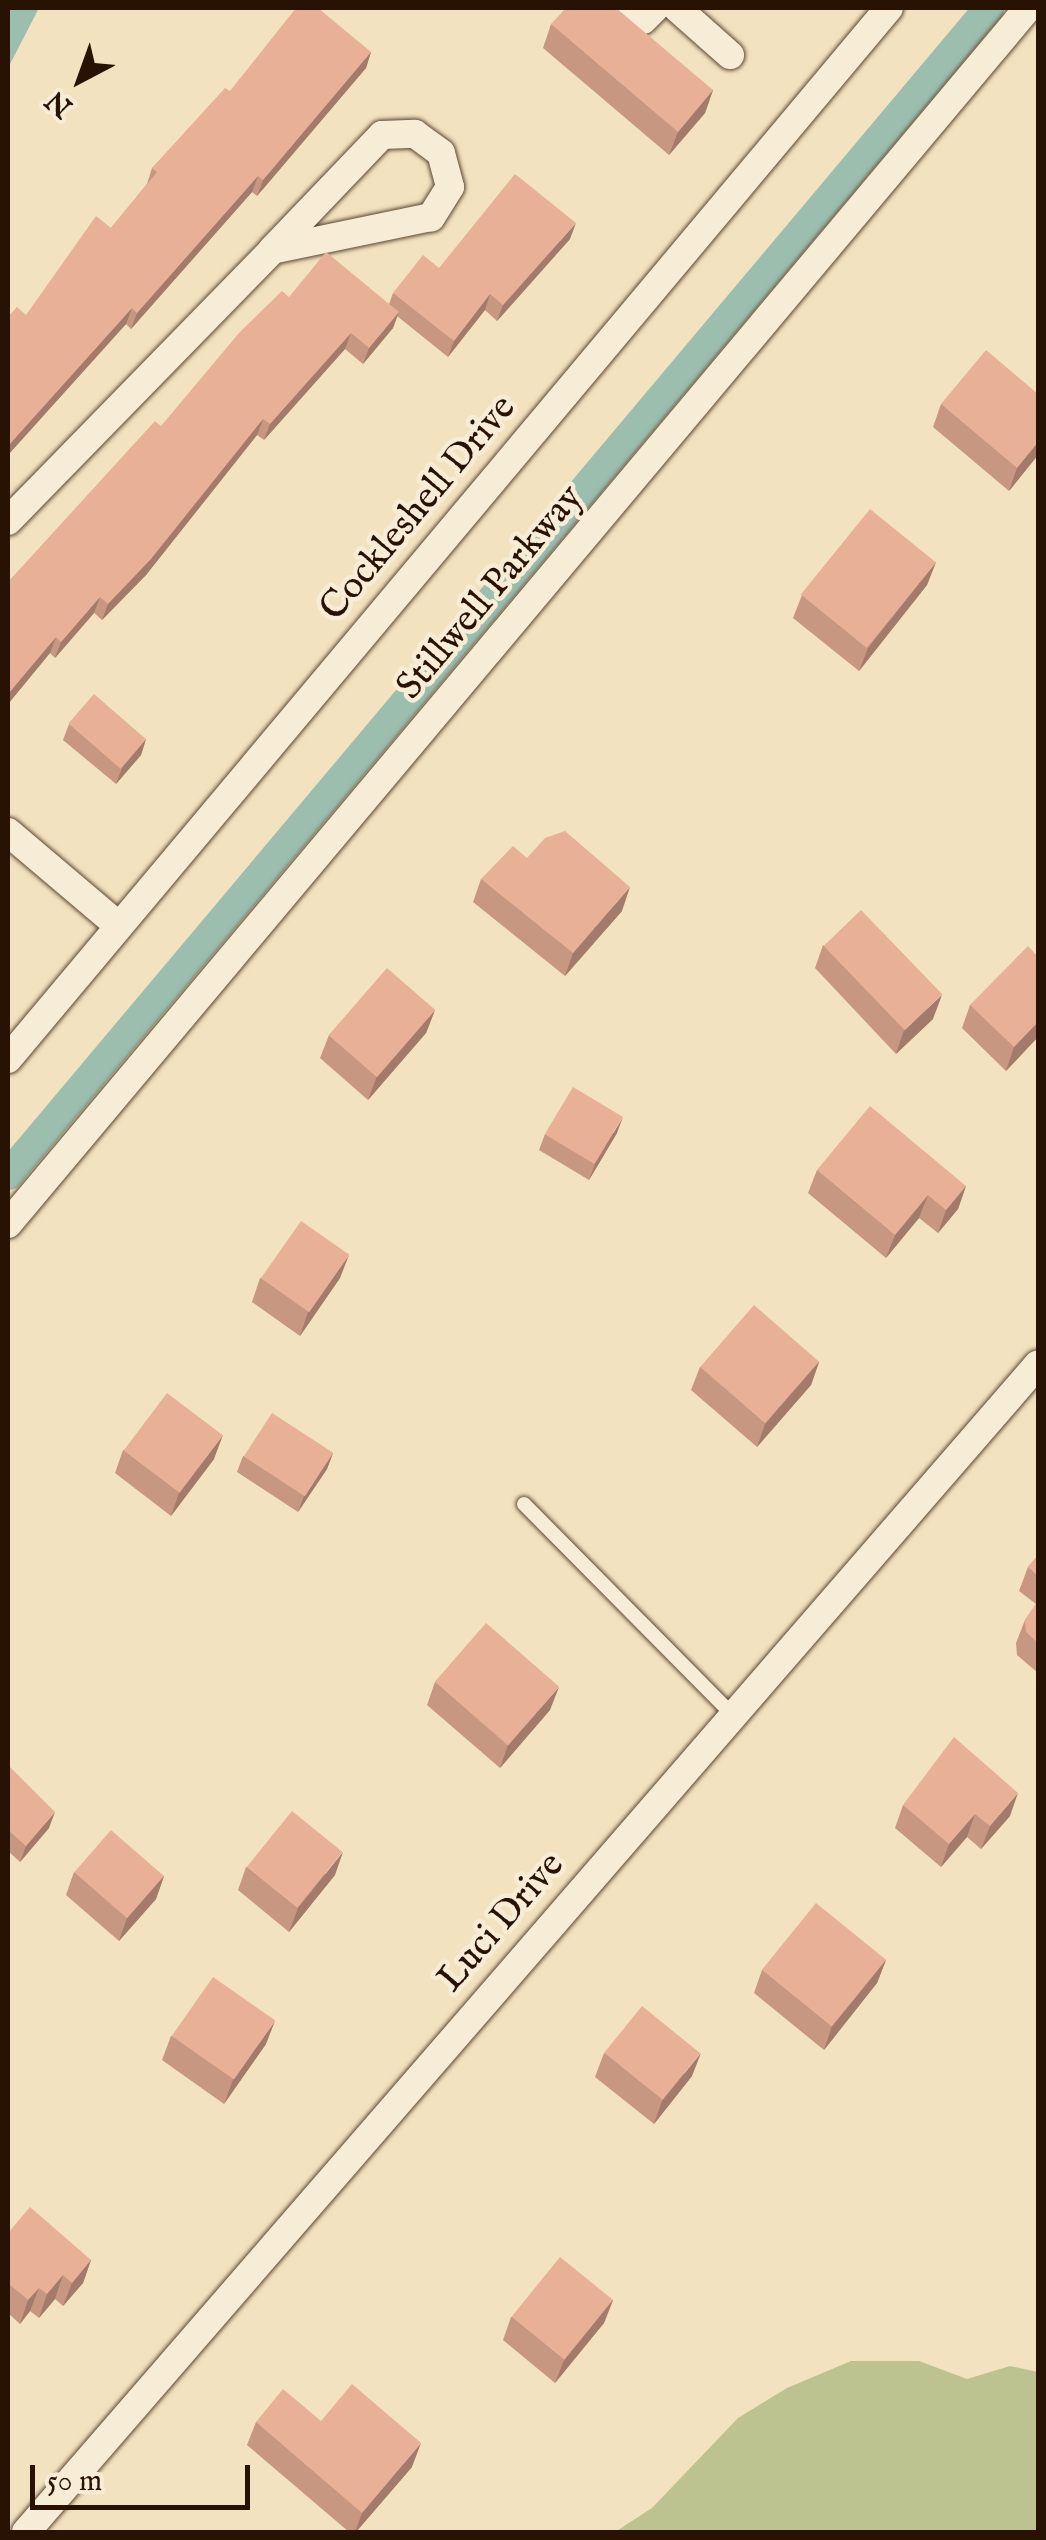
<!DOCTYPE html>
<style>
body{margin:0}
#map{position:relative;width:1046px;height:2540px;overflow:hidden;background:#f3e2bf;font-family:"IM FELL English",serif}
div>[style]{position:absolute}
.green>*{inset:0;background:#bcc391}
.water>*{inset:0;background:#9cbeae}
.canal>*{height:30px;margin:-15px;padding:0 15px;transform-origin:15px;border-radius:15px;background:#9cbeae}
.roads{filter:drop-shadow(0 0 2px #5b4633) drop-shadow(0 0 2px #5b4633)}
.service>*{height:14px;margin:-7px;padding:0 7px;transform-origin:7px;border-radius:7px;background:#f7ecd5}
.minor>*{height:28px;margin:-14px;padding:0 14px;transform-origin:14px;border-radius:14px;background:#f7ecd5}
.wall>*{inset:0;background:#c79782}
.shaded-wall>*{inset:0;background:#a27b6a}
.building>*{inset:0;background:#e7b097;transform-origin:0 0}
span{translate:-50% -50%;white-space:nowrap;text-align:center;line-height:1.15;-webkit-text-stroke:9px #f7ecd5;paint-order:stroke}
.street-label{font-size:38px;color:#281204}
.frame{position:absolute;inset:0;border:10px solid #281204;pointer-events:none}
.north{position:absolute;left:30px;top:30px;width:100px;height:100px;-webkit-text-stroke:8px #f7ecd5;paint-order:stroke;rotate:221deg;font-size:28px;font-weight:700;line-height:40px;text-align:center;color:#281204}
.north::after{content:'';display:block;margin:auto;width:35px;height:45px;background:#281204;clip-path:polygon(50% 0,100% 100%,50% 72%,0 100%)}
.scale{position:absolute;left:30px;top:2465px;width:220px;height:45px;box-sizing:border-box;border:5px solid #281204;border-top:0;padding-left:12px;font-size:30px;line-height:35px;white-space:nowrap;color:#281204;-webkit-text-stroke:8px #f7ecd5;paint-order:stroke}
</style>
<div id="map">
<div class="green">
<i style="clip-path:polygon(851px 2361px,919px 2361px,967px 2379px,1010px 2366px,1038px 2372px,1038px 2532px,615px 2532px,652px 2508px,738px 2418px,787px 2388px)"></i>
</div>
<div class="water">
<i style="clip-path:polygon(8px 8px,39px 8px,8px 68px)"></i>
</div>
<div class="canal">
<i style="left:8px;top:1175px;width:1525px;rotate:-49.95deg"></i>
</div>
<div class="roads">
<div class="service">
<i style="left:524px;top:1504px;width:296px;rotate:45.3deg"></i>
</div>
<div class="minor">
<i style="left:613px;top:8px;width:32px;rotate:22deg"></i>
<i style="left:643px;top:20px;width:17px;rotate:-45deg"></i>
<i style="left:677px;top:8px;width:71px;rotate:41.6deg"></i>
<i style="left:415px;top:134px;width:32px;rotate:36deg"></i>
<i style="left:441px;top:153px;width:35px;rotate:75deg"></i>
<i style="left:450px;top:187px;width:36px;rotate:122deg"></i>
<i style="left:431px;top:217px;width:162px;rotate:168.3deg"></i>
<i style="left:272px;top:250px;width:159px;rotate:-46.3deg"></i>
<i style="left:382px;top:135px;width:33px;rotate:-2deg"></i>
<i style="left:8px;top:521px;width:378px;rotate:-45.7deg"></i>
<i style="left:8px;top:832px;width:145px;rotate:40.3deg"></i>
<i style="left:8px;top:1059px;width:1371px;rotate:-50.03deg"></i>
<i style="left:8px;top:1224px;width:1587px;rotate:-50.01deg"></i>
<i style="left:26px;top:2532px;width:1545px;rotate:-49.09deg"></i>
</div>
</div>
<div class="wall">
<i style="clip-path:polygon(551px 24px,713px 90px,705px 113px,669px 155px,543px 48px)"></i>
<i style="clip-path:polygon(371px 52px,366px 68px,257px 196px,252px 192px,131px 329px,126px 324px,8px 455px,8px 317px,26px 315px,111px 228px,147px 184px,152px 168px,230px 91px)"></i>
<i style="clip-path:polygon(570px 239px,497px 321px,485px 310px,448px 357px,397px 316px,393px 328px,363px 364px,345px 349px,264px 440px,257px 435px,146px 575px,102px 620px,94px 613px,55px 658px,50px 653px,8px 704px,8px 582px,289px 297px,389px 304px,393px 293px,439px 268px)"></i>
<i style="clip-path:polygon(1038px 394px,1038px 455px,1009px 491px,933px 427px,941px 404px)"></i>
<i style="clip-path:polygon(936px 562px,927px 585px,859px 671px,793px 618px,802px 595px)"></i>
<i style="clip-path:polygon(69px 724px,146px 739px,141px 755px,116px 784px,63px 740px)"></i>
<i style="clip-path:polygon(527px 858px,622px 911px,565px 976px,473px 902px,481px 879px)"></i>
<i style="clip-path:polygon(823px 945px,933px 1019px,896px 1054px,815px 968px)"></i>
<i style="clip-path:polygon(1038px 957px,1038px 1037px,1006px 1071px,962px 1028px,970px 1005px)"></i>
<i style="clip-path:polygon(435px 1010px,426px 1033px,368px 1100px,320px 1058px,329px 1035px)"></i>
<i style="clip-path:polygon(617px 1133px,589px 1180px,539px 1150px,545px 1134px)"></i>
<i style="clip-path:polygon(817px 1170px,966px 1186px,958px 1209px,938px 1233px,919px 1218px,886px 1258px,808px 1193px)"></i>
<i style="clip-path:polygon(260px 1278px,340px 1278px,300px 1336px,252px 1302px)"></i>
<i style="clip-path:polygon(819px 1362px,811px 1385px,757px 1447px,691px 1390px,700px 1367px)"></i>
<i style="clip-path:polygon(123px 1450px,214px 1459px,171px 1516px,115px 1473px)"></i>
<i style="clip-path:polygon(333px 1453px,327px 1469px,298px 1512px,237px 1472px,243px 1456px)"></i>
<i style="clip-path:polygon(1038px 1555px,1038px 1673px,1017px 1655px,1016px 1643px,1025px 1620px,1036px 1604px,1019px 1591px,1028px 1567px)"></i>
<i style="clip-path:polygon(435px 1682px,550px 1710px,500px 1768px,427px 1705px)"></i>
<i style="clip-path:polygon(8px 1765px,49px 1828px,20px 1862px,8px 1851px)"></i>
<i style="clip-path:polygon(903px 1805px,1010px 1816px,981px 1849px,967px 1837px,941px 1867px,895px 1828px)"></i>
<i style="clip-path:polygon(246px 1867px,335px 1875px,289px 1932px,238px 1890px)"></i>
<i style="clip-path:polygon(74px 1872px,164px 1876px,156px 1899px,119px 1941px,66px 1895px)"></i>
<i style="clip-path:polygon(886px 1960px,877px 1983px,824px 2050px,754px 1993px,762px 1970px)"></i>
<i style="clip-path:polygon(171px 2036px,266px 2044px,224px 2104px,162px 2060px)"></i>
<i style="clip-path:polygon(604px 2053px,692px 2076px,654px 2124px,595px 2077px)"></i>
<i style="clip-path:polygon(8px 2233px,91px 2260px,83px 2283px,63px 2306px,55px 2299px,39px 2318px,30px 2311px,20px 2324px,8px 2313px)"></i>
<i style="clip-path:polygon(613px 2300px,604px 2323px,555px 2383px,503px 2340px,511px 2317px)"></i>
<i style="clip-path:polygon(321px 2421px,412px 2467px,356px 2532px,349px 2532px,247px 2445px,256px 2422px)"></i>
</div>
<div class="shaded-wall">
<i style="clip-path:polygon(371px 52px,366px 68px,257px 196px,263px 180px)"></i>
<i style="clip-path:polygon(713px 90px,705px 113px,669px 155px,678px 132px)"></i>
<i style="clip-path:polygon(258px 176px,252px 192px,131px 329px,137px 313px)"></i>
<i style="clip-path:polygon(576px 223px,570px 239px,497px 321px,503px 305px)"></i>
<i style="clip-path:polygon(490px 294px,485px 310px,448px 357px,454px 341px)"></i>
<i style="clip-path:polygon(132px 308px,126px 324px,8px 455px,8px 446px)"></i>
<i style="clip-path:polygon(399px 312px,393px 328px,363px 364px,369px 348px)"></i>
<i style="clip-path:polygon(351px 333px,345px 349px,264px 440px,270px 424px)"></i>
<i style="clip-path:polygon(263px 419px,257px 435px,146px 575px,102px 620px,108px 604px)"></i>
<i style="clip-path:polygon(1038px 442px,1038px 455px,1009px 491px,1017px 468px)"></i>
<i style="clip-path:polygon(936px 562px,927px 585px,859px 671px,868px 648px)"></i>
<i style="clip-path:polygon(100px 597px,94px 613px,55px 658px,61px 642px)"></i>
<i style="clip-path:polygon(56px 637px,50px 653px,8px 704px,8px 694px)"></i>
<i style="clip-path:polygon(146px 739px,141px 755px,116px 784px,122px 768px)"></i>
<i style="clip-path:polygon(630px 887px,622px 911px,565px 976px,573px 953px)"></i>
<i style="clip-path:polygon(942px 995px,933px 1019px,896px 1054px,904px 1030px)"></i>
<i style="clip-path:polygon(435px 1010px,426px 1033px,368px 1100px,377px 1076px)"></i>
<i style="clip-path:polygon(1038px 1022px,1038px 1037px,1006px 1071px,1014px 1047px)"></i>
<i style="clip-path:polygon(623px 1117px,617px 1133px,589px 1180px,595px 1164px)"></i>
<i style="clip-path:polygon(966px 1186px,958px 1209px,938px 1233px,946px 1210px)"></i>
<i style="clip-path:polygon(928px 1195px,919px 1218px,886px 1258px,895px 1235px)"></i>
<i style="clip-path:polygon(349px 1255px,340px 1278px,300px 1336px,308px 1312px)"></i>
<i style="clip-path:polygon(819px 1362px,811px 1385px,757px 1447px,765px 1424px)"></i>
<i style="clip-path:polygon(223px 1435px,214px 1459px,171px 1516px,179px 1493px)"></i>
<i style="clip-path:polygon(333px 1453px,327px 1469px,298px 1512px,304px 1496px)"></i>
<i style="clip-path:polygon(559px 1687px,550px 1710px,500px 1768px,508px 1745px)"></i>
<i style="clip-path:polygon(1018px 1793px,1010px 1816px,981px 1849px,990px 1826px)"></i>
<i style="clip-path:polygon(55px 1812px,49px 1828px,20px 1862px,26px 1846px)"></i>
<i style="clip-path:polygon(975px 1814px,967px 1837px,941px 1867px,949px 1844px)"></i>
<i style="clip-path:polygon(343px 1852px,335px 1875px,289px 1932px,298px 1908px)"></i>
<i style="clip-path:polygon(164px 1876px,156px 1899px,119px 1941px,127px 1918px)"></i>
<i style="clip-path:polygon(886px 1960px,877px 1983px,824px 2050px,832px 2026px)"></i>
<i style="clip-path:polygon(275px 2021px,266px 2044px,224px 2104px,233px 2080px)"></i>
<i style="clip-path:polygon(701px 2053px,692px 2076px,654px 2124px,662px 2101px)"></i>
<i style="clip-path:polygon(91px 2260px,83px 2283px,63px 2306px,72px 2283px)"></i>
<i style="clip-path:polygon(63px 2275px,55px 2299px,39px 2318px,47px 2294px)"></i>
<i style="clip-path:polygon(39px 2288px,30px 2311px,20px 2324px,28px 2300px)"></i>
<i style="clip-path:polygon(613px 2300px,604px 2323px,555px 2383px,564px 2360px)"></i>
<i style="clip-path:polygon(421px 2443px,412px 2467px,356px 2532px,355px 2532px,362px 2513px)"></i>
</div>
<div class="building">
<i style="clip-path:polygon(296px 8px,318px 8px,371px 52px,263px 180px,258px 176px,137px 313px,132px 308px,8px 446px,8px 317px,17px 307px,26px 315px,96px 216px,111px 228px,157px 172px,152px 168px,225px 88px,230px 91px)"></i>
<i style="clip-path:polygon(566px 8px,616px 8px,713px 90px,678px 132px,551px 24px)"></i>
<i style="clip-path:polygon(515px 174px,576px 223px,503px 305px,490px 294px,454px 341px,393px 293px,423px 255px,439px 268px)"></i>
<i style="clip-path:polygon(326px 252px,399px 312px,369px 348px,351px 333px,270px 424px,263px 419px,151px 559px,108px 604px,100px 597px,61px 642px,56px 637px,8px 694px,8px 582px,155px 421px,161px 426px,239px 333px,282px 291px,289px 297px)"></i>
<i style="clip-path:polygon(986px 350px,1038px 394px,1038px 442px,1017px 468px,941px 404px)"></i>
<i style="left:870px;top:509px;width:85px;height:110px;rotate:39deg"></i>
<i style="left:94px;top:694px;width:69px;height:39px;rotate:41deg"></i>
<i style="clip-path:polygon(565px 831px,630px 887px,573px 953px,481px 879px,513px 846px,527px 858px,545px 838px)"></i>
<i style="left:861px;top:910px;width:117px;height:52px;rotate:46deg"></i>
<i style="clip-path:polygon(1028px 946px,1038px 957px,1038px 1022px,1014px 1047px,970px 1005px)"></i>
<i style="left:387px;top:968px;width:64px;height:89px;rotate:41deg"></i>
<i style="left:573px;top:1087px;width:58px;height:55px;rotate:31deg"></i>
<i style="clip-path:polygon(870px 1106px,966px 1186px,946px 1210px,928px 1195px,895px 1235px,817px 1170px)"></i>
<i style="left:301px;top:1221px;width:59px;height:70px;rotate:35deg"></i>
<i style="left:754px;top:1305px;width:86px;height:82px;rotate:41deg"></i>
<i style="left:167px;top:1393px;width:70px;height:72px;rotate:37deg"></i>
<i style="left:272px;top:1413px;width:73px;height:52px;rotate:33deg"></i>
<i style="clip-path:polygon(1038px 1555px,1038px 1576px,1028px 1567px)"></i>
<i style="clip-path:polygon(1038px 1601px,1038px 1643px,1026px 1632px,1025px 1620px)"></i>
<i style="left:486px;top:1623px;width:97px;height:78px;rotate:41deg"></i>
<i style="clip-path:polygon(954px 1737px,1018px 1793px,990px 1826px,975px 1814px,949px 1844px,903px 1805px)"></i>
<i style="clip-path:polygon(8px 1765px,55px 1812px,26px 1846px,8px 1830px)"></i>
<i style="left:292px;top:1811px;width:65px;height:72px;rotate:39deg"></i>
<i style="left:111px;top:1830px;width:70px;height:56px;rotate:41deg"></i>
<i style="left:816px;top:1903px;width:90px;height:86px;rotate:39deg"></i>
<i style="left:213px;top:1977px;width:76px;height:72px;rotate:35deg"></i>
<i style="left:642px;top:2006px;width:75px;height:60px;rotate:39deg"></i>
<i style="clip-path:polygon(30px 2207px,91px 2260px,72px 2283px,63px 2275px,47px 2294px,39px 2288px,28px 2300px,8px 2283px,8px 2233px)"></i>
<i style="left:560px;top:2257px;width:68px;height:77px;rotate:39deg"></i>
<i style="clip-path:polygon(352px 2384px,421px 2443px,362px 2513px,256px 2422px,283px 2389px,321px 2421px)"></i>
</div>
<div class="street-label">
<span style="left:419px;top:509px;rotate:-50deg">Cockleshell Drive</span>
<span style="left:491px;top:593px;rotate:-50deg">Stillwell Parkway</span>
<span style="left:502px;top:1923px;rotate:-49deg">Luci Drive</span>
</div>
<div class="frame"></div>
<div class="north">N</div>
<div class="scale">50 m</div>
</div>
